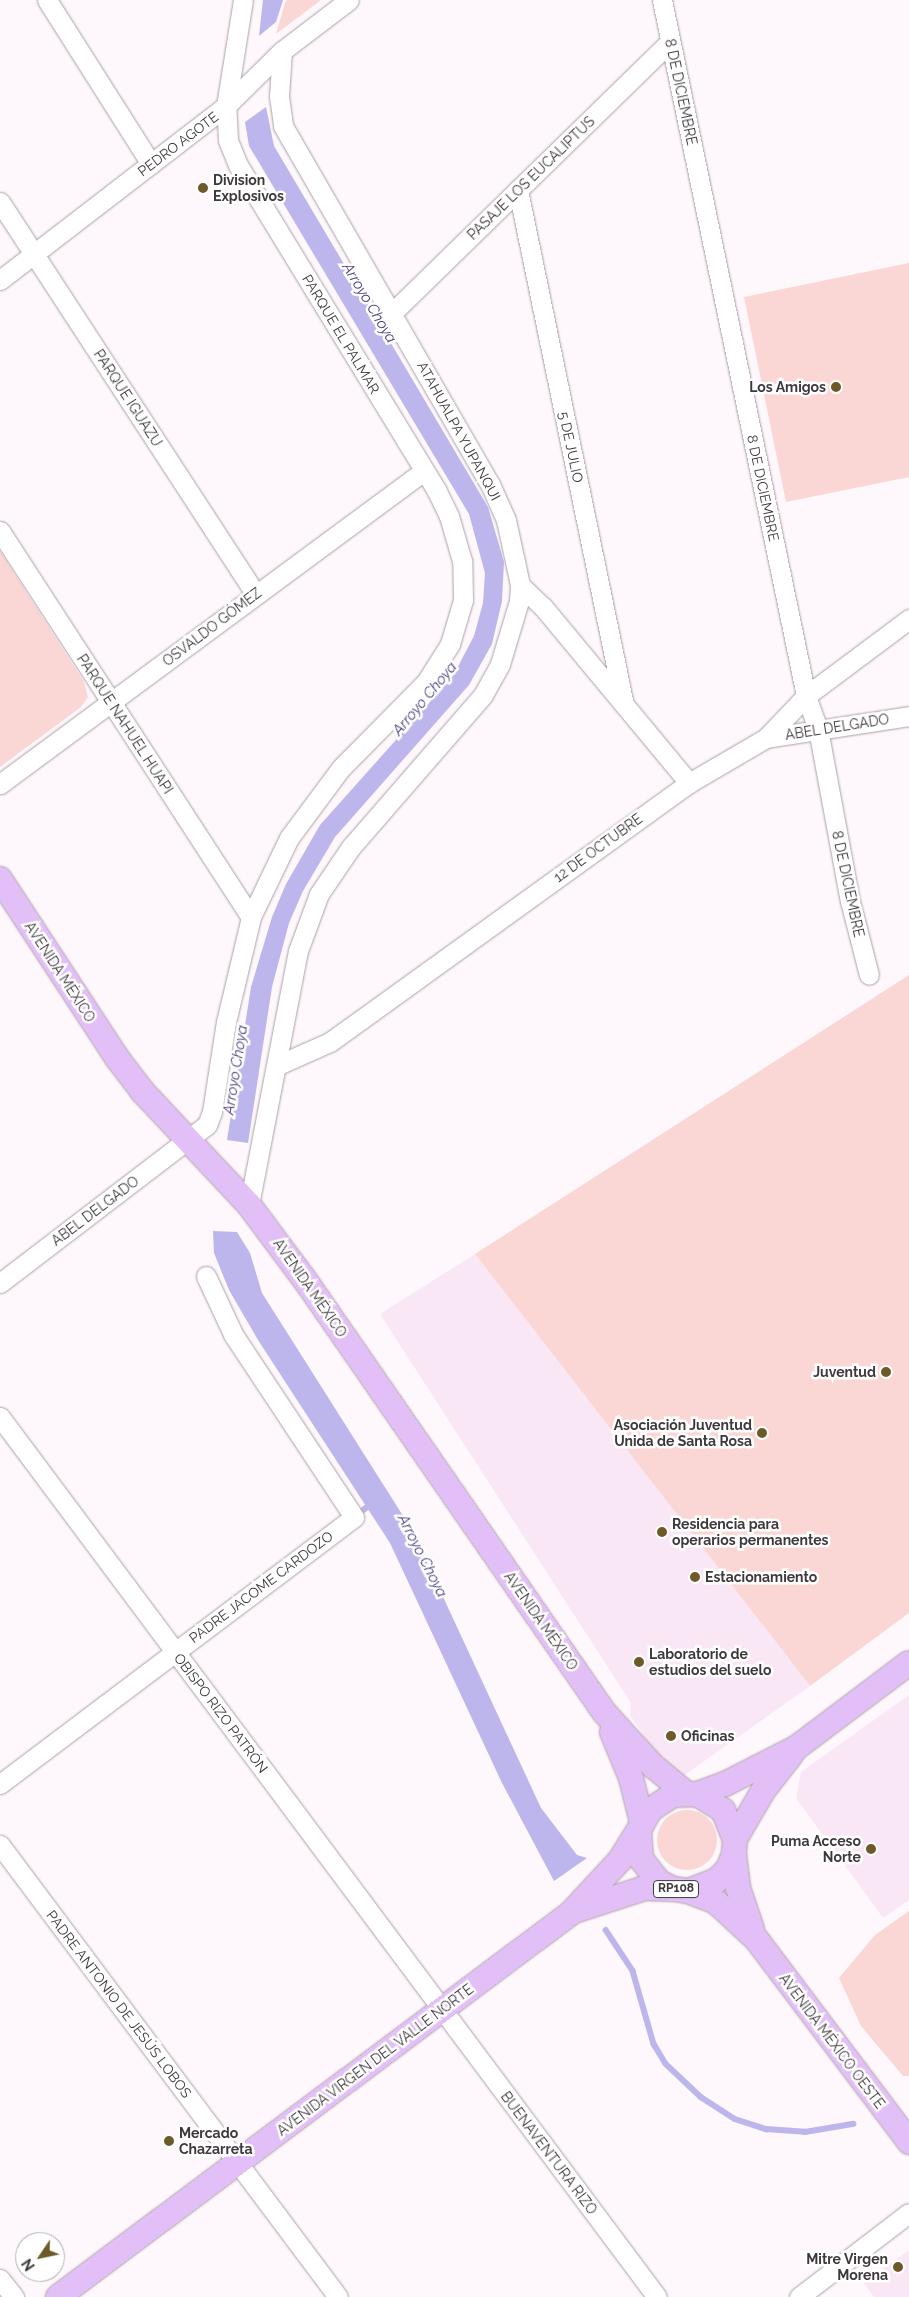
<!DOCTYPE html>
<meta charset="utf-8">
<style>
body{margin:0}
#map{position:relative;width:909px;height:2297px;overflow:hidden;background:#fef7fc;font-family:Raleway,sans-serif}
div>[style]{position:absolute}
.built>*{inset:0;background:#fae7f5}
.green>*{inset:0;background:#fad7d5}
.round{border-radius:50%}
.water>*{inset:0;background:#bcb6ec}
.stream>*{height:5.5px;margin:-2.75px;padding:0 2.75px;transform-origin:2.75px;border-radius:2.75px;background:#bcb6ec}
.roads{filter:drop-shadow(0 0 1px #aba0a8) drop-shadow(0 0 1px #aba0a8)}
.minor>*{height:19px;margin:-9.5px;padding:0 9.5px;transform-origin:9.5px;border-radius:9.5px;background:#fff}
.major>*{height:24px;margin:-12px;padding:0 12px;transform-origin:12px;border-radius:12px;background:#e3bff7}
.dots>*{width:14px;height:14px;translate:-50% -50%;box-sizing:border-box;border:2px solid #fff;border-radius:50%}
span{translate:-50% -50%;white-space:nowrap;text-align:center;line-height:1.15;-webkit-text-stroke:5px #fff;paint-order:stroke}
.shield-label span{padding:1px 4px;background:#fff;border:1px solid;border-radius:4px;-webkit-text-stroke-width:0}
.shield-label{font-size:12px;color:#3d383c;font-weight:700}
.street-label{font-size:14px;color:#3d383c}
.poi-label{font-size:14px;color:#3d383c;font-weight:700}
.left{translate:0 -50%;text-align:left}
.right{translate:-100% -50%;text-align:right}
.water-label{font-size:15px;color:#4d4081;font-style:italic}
.north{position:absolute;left:15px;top:2232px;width:50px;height:50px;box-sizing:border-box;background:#fff;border:1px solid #b1afb1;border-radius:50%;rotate:236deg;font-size:14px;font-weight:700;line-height:20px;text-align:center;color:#3d383c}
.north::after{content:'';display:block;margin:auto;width:18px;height:22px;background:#6d5a28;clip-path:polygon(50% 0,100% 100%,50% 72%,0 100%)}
</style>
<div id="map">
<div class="built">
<i style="clip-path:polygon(475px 1254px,810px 1686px,679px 1779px,667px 1770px,630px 1715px,631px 1703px,380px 1314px)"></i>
<i style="clip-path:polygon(909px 1695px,909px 1900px,883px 1918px,796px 1798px,801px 1772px)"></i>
<i style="clip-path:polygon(909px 2250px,909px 2297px,874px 2297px,864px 2283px)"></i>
</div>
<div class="green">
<i style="clip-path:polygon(287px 0,321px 0,276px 34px,285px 3px)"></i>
<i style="clip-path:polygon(909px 263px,909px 477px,786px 502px,744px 297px)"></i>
<i style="clip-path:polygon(0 551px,84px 682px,88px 697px,81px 707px,0 767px)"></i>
<i style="clip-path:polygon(909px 975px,909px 1613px,810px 1686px,475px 1254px)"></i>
<i class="round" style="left:657px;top:1810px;width:60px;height:60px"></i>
<i style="clip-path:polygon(909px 1911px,909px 2076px,903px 2076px,861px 2026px,839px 1978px,875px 1935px)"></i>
</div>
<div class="water">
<i style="clip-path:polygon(263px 0,283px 0,276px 22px,259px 36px)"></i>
<i style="clip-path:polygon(266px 107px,274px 146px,488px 507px,504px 562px,502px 601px,492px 644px,469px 685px,335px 837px,303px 891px,289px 923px,272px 987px,248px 1143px,227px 1140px,251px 987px,272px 917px,286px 884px,320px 825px,453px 676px,474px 636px,483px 603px,485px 573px,469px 514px,249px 146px,245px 122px)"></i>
<i style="clip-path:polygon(213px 1231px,237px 1232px,250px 1253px,262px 1293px,412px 1530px,541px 1808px,577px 1855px,587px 1858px,554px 1881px,502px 1783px,390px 1543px,258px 1340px,229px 1290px,214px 1253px)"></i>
</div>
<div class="stream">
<i style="left:355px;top:1516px;width:24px;rotate:-36deg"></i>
<i style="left:606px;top:1930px;width:49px;rotate:56.6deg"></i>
<i style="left:633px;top:1971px;width:76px;rotate:74deg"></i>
<i style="left:654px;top:2044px;width:23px;rotate:59deg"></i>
<i style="left:666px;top:2064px;width:48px;rotate:43.3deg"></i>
<i style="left:701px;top:2097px;width:40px;rotate:32.9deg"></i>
<i style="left:735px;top:2119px;width:33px;rotate:18deg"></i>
<i style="left:766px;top:2129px;width:39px;rotate:4deg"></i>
<i style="left:805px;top:2132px;width:49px;rotate:-9.5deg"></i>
</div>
<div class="roads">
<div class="minor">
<i style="left:47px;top:0;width:194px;rotate:57.6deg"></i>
<i style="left:662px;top:0;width:711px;rotate:78.31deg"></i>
<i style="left:806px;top:696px;width:35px;rotate:70deg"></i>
<i style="left:818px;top:729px;width:175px;rotate:79.5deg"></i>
<i style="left:850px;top:901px;width:76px;rotate:75.6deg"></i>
<i style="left:282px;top:51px;width:45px;rotate:93.8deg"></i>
<i style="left:279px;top:96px;width:30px;rotate:82deg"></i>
<i style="left:283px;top:126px;width:414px;rotate:60deg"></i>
<i style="left:490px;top:484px;width:39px;rotate:66deg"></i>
<i style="left:506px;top:520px;width:66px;rotate:77.8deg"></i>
<i style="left:520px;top:585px;width:32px;rotate:44deg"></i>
<i style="left:543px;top:607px;width:229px;rotate:50.3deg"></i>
<i style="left:518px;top:190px;width:521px;rotate:78.37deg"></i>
<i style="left:0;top:202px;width:468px;rotate:56.9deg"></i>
<i style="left:0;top:280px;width:285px;rotate:-37.6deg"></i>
<i style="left:226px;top:106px;width:78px;rotate:-44.5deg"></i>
<i style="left:282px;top:51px;width:84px;rotate:-37.3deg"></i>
<i style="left:392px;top:313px;width:388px;rotate:-44.3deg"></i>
<i style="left:0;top:531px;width:460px;rotate:57deg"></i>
<i style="left:766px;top:738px;width:145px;rotate:-8.7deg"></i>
<i style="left:0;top:784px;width:527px;rotate:-36.44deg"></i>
<i style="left:278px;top:1065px;width:57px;rotate:-23.9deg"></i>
<i style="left:330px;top:1042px;width:443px;rotate:-35.8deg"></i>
<i style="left:689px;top:783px;width:89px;rotate:-30.3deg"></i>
<i style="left:766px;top:738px;width:58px;rotate:-46.4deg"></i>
<i style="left:806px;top:696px;width:129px;rotate:-36.8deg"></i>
<i style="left:249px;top:1205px;width:259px;rotate:-79.1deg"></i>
<i style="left:298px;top:951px;width:61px;rotate:-69.8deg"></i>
<i style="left:319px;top:894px;width:57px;rotate:-55.8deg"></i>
<i style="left:351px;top:847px;width:201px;rotate:-49deg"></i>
<i style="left:483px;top:695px;width:35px;rotate:-61deg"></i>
<i style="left:500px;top:664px;width:66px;rotate:-73.2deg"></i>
<i style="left:519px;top:601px;width:16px;rotate:-86deg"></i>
<i style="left:0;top:1283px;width:260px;rotate:-37.4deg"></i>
<i style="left:207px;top:1125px;width:14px;rotate:-69deg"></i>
<i style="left:212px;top:1112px;width:91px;rotate:-81.2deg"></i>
<i style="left:226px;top:1022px;width:108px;rotate:-76.6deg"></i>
<i style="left:251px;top:917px;width:88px;rotate:-64.3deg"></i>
<i style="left:289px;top:838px;width:87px;rotate:-53.4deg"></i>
<i style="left:341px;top:768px;width:121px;rotate:-45.3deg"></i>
<i style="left:426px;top:682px;width:45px;rotate:-57.7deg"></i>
<i style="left:450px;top:644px;width:46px;rotate:-73.5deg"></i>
<i style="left:463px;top:600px;width:39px;rotate:-91deg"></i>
<i style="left:462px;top:561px;width:47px;rotate:-106.1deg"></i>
<i style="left:449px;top:516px;width:28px;rotate:-116deg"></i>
<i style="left:437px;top:491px;width:382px;rotate:-121.4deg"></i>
<i style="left:238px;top:165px;width:27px;rotate:-112deg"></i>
<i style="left:228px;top:140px;width:34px;rotate:-93deg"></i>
<i style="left:226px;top:106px;width:107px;rotate:-80.9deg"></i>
<i style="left:0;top:1417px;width:1098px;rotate:53.26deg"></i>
<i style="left:0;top:1784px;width:443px;rotate:-37deg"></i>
<i style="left:354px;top:1517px;width:219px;rotate:-123.5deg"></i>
<i style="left:233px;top:1334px;width:64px;rotate:-115deg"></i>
<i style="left:0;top:1845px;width:564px;rotate:53.21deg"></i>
<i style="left:0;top:2279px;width:23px;rotate:52deg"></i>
<i style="left:799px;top:2297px;width:138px;rotate:-37.4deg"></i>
</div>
<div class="major">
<i style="left:0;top:879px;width:214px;rotate:56.8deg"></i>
<i style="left:117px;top:1058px;width:43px;rotate:52.6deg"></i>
<i style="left:143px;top:1092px;width:155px;rotate:46.8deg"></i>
<i style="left:249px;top:1205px;width:94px;rotate:53.3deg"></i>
<i style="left:305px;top:1280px;width:525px;rotate:55.31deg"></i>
<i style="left:604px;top:1712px;width:73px;rotate:47.8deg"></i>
<i style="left:653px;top:1766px;width:43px;rotate:39.3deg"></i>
<i style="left:612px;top:1732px;width:50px;rotate:67.6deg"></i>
<i style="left:631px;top:1778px;width:45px;rotate:76deg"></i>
<i style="left:697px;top:1794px;width:31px;rotate:32deg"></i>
<i style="left:723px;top:1810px;width:31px;rotate:68deg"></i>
<i style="left:735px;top:1839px;width:15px;rotate:94deg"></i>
<i style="left:734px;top:1854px;width:16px;rotate:112deg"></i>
<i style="left:728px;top:1869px;width:16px;rotate:135deg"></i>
<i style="left:717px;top:1880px;width:31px;rotate:159deg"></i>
<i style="left:688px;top:1891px;width:15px;rotate:-172deg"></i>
<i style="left:673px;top:1889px;width:16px;rotate:-153deg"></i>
<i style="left:659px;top:1882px;width:29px;rotate:-128deg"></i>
<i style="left:641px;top:1859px;width:29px;rotate:-94deg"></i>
<i style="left:639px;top:1830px;width:23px;rotate:-61deg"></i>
<i style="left:650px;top:1810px;width:27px;rotate:-33deg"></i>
<i style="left:673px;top:1795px;width:24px;rotate:-2deg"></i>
<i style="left:697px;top:1794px;width:30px;rotate:-20deg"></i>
<i style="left:725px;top:1784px;width:80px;rotate:-26.9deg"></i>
<i style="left:796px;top:1748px;width:141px;rotate:-37deg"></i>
<i style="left:735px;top:1839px;width:56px;rotate:-59.7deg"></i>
<i style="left:763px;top:1791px;width:46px;rotate:-52.1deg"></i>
<i style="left:734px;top:1854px;width:34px;rotate:83deg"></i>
<i style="left:738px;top:1888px;width:43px;rotate:71.1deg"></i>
<i style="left:688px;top:1891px;width:30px;rotate:21deg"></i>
<i style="left:716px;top:1902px;width:56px;rotate:42.8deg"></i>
<i style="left:757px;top:1940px;width:253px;rotate:53deg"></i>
<i style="left:577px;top:1910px;width:71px;rotate:-17.9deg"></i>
<i style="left:645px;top:1888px;width:28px;rotate:2deg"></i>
<i style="left:58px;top:2297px;width:641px;rotate:-36.82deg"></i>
<i style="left:571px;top:1913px;width:72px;rotate:-47.2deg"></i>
<i style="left:620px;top:1860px;width:36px;rotate:-58deg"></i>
</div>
</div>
<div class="dots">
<i style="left:203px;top:188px;background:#6d5a28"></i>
<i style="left:836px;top:387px;background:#6d5a28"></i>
<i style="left:886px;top:1372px;background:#6d5a28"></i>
<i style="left:762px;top:1433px;background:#6d5a28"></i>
<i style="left:662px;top:1532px;background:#6d5a28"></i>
<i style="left:695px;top:1577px;background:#6d5a28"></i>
<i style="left:639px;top:1662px;background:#6d5a28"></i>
<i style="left:671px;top:1736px;background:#6d5a28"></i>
<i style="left:871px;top:1849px;background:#6d5a28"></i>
<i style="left:169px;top:2141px;background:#6d5a28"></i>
<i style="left:898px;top:2267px;background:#6d5a28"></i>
</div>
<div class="shield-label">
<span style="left:676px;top:1889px">RP108</span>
</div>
<div class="street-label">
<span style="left:681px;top:92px;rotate:78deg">8 DE DICIEMBRE</span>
<span style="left:178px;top:144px;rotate:-37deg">PEDRO AGOTE</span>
<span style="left:531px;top:178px;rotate:-44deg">PASAJE LOS EUCALIPTUS</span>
<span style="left:341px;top:334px;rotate:59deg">PARQUE EL PALMAR</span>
<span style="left:128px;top:398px;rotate:57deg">PARQUE IGUAZU</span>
<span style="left:459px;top:431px;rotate:61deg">ATAHUALPA YUPANQUI</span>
<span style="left:571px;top:447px;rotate:78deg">5 DE JULIO</span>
<span style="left:763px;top:488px;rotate:78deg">8 DE DICIEMBRE</span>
<span style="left:212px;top:627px;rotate:-37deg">OSVALDO GÓMEZ</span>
<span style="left:125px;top:724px;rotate:57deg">PARQUE NAHUEL HUAPI</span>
<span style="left:837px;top:727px;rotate:-9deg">ABEL DELGADO</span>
<span style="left:598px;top:848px;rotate:-36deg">12 DE OCTUBRE</span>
<span style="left:848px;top:884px;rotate:78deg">8 DE DICIEMBRE</span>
<span style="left:60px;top:972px;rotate:57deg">AVENIDA MÉXICO</span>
<span style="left:95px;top:1211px;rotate:-37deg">ABEL DELGADO</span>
<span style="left:310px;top:1288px;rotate:55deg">AVENIDA MÉXICO</span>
<span style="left:261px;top:1587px;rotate:-37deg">PADRE JACOME CARDOZO</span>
<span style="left:541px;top:1621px;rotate:55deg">AVENIDA MÉXICO</span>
<span style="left:221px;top:1713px;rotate:53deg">OBISPO RIZO PATRÓN</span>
<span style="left:119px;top:2004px;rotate:53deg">PADRE ANTONIO DE JESÚS LOBOS</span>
<span style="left:832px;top:2041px;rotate:53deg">AVENIDA MÉXICO OESTE</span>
<span style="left:375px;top:2060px;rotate:-37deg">AVENIDA VIRGEN DEL VALLE NORTE</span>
<span style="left:549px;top:2153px;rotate:53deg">BUENAVENTURA RIZO</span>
</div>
<div class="poi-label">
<span class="left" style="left:213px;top:188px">Division<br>Explosivos</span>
<span class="right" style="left:826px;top:387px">Los Amigos</span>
<span class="right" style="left:876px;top:1372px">Juventud</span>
<span class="right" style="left:752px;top:1433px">Asociación Juventud<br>Unida de Santa Rosa</span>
<span class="left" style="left:672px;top:1532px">Residencia para<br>operarios permanentes</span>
<span class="left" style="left:705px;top:1577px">Estacionamiento</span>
<span class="left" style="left:649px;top:1662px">Laboratorio de<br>estudios del suelo</span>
<span class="left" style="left:681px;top:1736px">Oficinas</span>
<span class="right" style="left:861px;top:1849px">Puma Acceso<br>Norte</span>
<span class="left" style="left:179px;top:2141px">Mercado<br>Chazarreta</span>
<span class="right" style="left:888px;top:2267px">Mitre Virgen<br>Morena</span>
</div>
<div class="water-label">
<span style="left:369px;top:303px;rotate:59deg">Arroyo Choya</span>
<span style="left:425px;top:699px;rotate:-50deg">Arroyo Choya</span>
<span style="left:236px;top:1070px;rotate:-81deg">Arroyo Choya</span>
<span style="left:422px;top:1556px;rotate:63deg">Arroyo Choya</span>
</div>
<div class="north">N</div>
</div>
